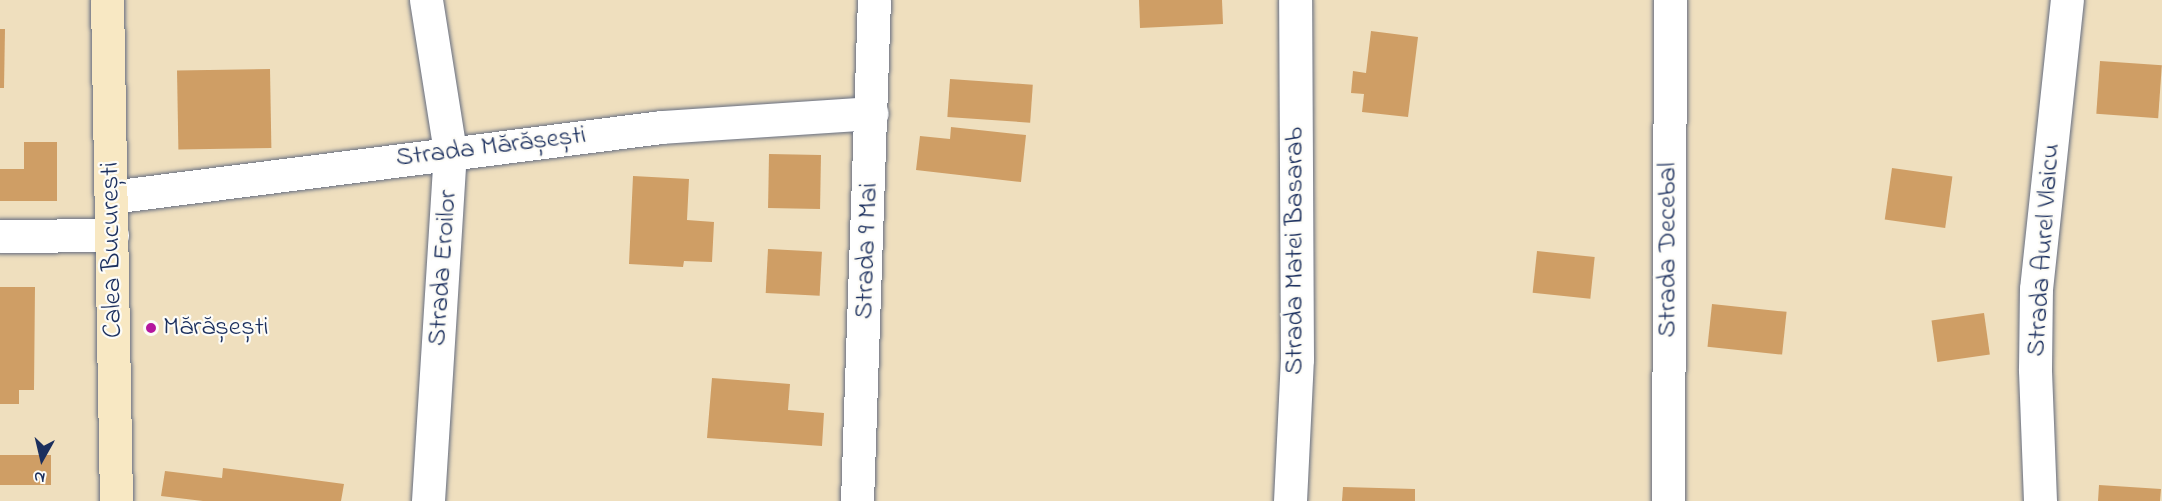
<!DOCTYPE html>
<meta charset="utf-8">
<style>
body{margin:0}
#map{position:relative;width:2162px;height:501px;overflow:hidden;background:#efdfbe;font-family:"Indie Flower",sans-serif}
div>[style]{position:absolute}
.building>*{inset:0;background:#cf9e65;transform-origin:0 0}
.roads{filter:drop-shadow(0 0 2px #656d80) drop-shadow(0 0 2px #656d80)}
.street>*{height:33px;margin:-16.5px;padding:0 16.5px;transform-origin:16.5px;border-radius:16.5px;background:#fff}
.secondary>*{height:33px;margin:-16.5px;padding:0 16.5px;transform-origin:16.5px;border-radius:16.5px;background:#f8e8c3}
.dots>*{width:16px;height:16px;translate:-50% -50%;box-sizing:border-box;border:3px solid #fdfcf7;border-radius:50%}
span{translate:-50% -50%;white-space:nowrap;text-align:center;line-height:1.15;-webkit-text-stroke:4.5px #fdfcf7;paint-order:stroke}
.street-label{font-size:27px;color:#1b2f5e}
.poi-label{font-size:27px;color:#1b2f5e}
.left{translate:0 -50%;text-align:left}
.north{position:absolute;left:12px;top:429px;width:60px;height:60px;-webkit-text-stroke:4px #fdfcf7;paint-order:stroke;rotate:188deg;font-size:16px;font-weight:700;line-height:24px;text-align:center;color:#1b2f5e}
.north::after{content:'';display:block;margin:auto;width:21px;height:27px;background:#1b2f5e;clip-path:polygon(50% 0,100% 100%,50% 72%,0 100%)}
</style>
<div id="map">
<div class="building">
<i style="clip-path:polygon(1139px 0,1222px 0,1223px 24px,1140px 28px)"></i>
<i style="clip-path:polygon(0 29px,5px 29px,4px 88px,0 88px)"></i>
<i style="clip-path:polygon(1371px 31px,1418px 37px,1408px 117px,1362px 112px,1364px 94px,1351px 93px,1353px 71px,1366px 73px)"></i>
<i style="left:2100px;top:61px;width:62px;height:53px;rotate:4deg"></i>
<i style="left:270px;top:69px;width:79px;height:93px;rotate:89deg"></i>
<i style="left:950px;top:79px;width:83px;height:38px;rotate:4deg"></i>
<i style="clip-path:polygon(951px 127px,1026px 135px,1021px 182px,916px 170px,920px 136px,950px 139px)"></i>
<i style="clip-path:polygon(24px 142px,57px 142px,57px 201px,0 201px,0 169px,24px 169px)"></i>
<i style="left:769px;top:154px;width:52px;height:54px;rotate:1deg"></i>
<i style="left:1892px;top:168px;width:61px;height:52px;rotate:8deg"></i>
<i style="clip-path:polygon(633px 176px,689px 179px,687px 220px,714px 222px,712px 262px,684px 261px,683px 267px,629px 264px)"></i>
<i style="left:768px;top:249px;width:54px;height:44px;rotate:3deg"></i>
<i style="left:1537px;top:251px;width:58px;height:42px;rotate:6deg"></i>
<i style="clip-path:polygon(0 287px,35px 287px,34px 390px,19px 390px,19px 404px,0 404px)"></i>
<i style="left:1712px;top:304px;width:75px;height:43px;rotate:6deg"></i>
<i style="left:1984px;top:313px;width:42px;height:53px;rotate:82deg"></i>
<i style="clip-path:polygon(712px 378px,790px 384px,788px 410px,824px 413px,822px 446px,707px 438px)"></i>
<i style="left:0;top:455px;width:51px;height:30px"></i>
<i style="clip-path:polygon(223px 468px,344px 484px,341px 501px,203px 501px,161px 496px,165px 471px,222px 478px)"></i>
<i style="clip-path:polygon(2099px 485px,2161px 489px,2160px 501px,2098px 501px)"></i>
<i style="clip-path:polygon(1343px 487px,1415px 489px,1415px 501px,1342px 501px)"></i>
</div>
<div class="roads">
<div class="street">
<i style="left:426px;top:0;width:153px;rotate:81deg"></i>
<i style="left:450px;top:151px;width:351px;rotate:93.6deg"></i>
<i style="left:111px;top:197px;width:554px;rotate:-7.25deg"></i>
<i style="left:661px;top:127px;width:211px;rotate:-3.8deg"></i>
<i style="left:0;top:236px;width:112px;rotate:-0.5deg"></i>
<i style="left:857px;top:501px;width:501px;rotate:-88.06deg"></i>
<i style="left:1290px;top:501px;width:142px;rotate:-87.2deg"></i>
<i style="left:1297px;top:359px;width:359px;rotate:-90.3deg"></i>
<i style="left:1668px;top:501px;width:501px;rotate:-89.77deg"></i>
<i style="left:2040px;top:501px;width:132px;rotate:-92.2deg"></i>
<i style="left:2035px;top:369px;width:80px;rotate:-89.3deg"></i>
<i style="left:2036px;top:289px;width:291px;rotate:-83.9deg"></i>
</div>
<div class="secondary">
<i style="left:107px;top:0;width:501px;rotate:88.97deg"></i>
</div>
</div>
<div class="dots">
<i style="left:151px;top:328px;background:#b5179e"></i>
</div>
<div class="street-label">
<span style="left:491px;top:147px;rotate:-7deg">Strada Mărășești</span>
<span style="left:112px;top:250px;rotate:-91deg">Calea București</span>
<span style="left:1668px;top:250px;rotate:-90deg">Strada Decebal</span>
<span style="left:2044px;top:250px;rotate:-86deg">Strada Aurel Vlaicu</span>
<span style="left:867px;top:251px;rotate:-88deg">Strada 9 Mai</span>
<span style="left:1295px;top:251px;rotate:-90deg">Strada Matei Basarab</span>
<span style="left:443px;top:268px;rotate:-86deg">Strada Eroilor</span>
</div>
<div class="poi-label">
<span class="left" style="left:163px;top:328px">Mărășești</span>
</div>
<div class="north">N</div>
</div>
